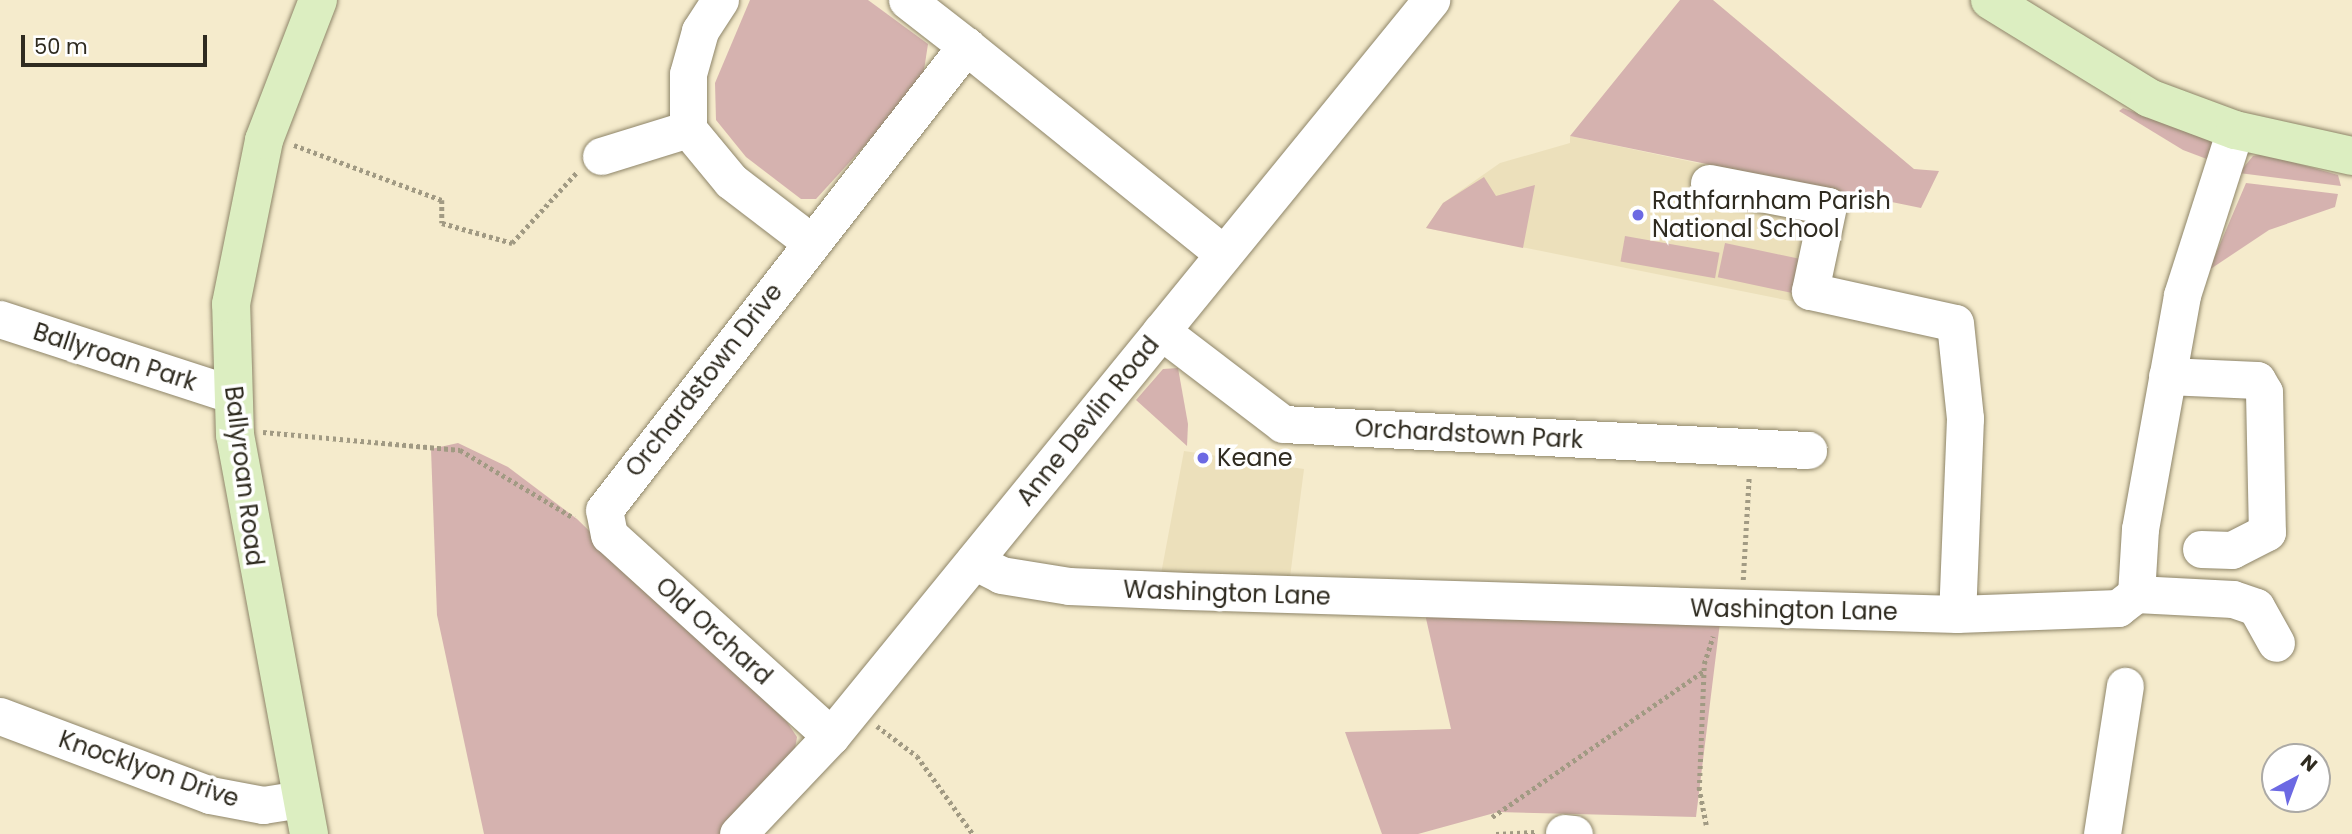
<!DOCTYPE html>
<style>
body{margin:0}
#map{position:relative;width:2352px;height:834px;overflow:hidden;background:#f5ebcc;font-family:Poppins,sans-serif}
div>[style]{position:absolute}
.built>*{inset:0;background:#ece0bb}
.green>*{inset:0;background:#d5b2af;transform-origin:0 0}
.path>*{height:4.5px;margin-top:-2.25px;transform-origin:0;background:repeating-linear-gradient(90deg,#a19a83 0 3.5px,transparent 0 7px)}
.roads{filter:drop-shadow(0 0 2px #8e8569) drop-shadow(0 0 2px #8e8569)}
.minor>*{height:37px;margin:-18.5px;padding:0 18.5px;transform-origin:18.5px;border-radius:18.5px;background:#fff}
.major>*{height:38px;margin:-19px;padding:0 19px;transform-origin:19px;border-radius:19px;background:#dceec1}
.dots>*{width:19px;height:19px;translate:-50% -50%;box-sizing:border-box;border:4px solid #fff;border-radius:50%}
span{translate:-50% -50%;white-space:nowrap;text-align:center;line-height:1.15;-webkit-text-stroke:7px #fff;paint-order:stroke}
.poi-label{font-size:24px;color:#2f2b20}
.left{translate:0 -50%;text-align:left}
.street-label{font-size:24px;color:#2f2b20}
.north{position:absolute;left:2261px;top:743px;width:70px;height:70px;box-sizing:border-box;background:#fff;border:2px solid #acaaa6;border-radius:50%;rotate:41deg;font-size:19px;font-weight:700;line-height:28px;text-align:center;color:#2f2b20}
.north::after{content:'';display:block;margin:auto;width:24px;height:32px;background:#6c69e3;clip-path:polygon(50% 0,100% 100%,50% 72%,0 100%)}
.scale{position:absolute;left:21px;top:35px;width:186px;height:32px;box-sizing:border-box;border:4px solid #2f2b20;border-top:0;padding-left:9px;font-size:21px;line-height:24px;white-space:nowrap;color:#2f2b20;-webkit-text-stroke:5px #fff;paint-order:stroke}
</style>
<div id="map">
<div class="built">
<i style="clip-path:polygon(1570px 136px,1844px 194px,1826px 308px,1426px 228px,1443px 203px,1500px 163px,1570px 143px)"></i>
<i style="clip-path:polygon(1184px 451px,1304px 469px,1290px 577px,1161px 574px)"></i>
</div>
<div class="green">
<i style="clip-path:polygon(750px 0,868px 0,928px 44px,922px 83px,816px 199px,801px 199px,746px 157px,716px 120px,715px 83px)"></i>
<i style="clip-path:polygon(1680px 0,1713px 0,1914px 169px,1939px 171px,1921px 208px,1570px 136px)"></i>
<i style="clip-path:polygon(2123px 108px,2217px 142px,2220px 164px,2183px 150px,2119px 111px)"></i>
<i style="clip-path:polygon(2264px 154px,2338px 175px,2341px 186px,2239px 173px,2253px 156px)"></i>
<i style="clip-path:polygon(1484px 177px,1496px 196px,1535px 185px,1523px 248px,1426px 228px,1443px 203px)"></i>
<i style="clip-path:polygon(2246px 183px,2338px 194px,2335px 207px,2269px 230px,2209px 270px)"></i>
<i style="left:1625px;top:236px;width:96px;height:26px;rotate:10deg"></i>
<i style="left:1725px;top:243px;width:81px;height:35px;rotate:12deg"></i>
<i style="clip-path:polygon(1178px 368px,1188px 424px,1187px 446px,1136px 400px,1163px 369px)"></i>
<i style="clip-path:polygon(458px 443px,508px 467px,577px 519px,787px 722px,797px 737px,792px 767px,719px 834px,484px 834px,437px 615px,431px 449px)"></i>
<i style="clip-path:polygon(1425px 614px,1721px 614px,1696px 817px,1498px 812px,1418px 834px,1382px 834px,1345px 732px,1451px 729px)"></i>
</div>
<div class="path">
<i style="left:294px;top:145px;width:158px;rotate:20.4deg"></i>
<i style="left:442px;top:200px;width:23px;rotate:90deg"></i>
<i style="left:442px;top:223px;width:73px;rotate:15.9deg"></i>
<i style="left:512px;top:243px;width:96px;rotate:-47.5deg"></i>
<i style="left:263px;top:432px;width:198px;rotate:5.2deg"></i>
<i style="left:460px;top:450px;width:133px;rotate:30.8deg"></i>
<i style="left:1743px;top:580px;width:103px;rotate:-86.7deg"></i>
<i style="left:877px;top:726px;width:50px;rotate:36.9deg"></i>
<i style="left:917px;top:756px;width:96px;rotate:54.3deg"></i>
<i style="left:1492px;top:817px;width:257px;rotate:-34.6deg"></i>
<i style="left:1706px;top:825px;width:36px;rotate:-101deg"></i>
<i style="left:1699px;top:790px;width:126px;rotate:-87.7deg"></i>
<i style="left:1704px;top:664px;width:29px;rotate:-72deg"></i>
<i style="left:1496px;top:834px;width:39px;rotate:-3deg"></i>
</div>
<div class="roads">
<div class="minor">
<i style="left:720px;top:0;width:37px;rotate:123deg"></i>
<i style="left:700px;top:31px;width:45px;rotate:105.6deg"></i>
<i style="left:688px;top:74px;width:55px;rotate:90deg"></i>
<i style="left:688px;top:129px;width:67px;rotate:50.4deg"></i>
<i style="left:731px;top:181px;width:102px;rotate:37.4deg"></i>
<i style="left:907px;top:0;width:75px;rotate:37.9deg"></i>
<i style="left:601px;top:156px;width:91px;rotate:-17.2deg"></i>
<i style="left:1709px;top:183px;width:121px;rotate:10.9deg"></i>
<i style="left:1828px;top:206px;width:87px;rotate:102deg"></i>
<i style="left:1810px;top:291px;width:148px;rotate:12.4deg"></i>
<i style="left:1955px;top:323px;width:96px;rotate:84deg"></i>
<i style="left:1965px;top:418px;width:196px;rotate:92.3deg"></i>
<i style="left:0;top:319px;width:243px;rotate:18deg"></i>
<i style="left:1161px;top:331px;width:153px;rotate:37.3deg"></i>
<i style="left:1283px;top:424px;width:526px;rotate:2.84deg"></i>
<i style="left:2167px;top:376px;width:90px;rotate:2.5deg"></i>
<i style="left:2257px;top:380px;width:14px;rotate:60deg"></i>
<i style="left:2264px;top:392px;width:140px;rotate:88.8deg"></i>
<i style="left:2267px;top:532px;width:39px;rotate:153deg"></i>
<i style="left:2232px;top:550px;width:31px;rotate:-178deg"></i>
<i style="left:974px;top:561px;width:30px;rotate:27deg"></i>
<i style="left:1001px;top:575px;width:69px;rotate:9.2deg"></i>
<i style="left:1069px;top:586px;width:118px;rotate:2.4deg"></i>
<i style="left:1187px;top:591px;width:770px;rotate:1.71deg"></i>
<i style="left:1957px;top:614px;width:161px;rotate:-2.1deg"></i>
<i style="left:2118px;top:608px;width:23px;rotate:-38deg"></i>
<i style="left:2136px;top:594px;width:65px;rotate:-86.5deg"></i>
<i style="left:2140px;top:529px;width:238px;rotate:-79.8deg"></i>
<i style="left:2182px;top:295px;width:173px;rotate:-72.2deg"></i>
<i style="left:2136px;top:594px;width:97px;rotate:3deg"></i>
<i style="left:2233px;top:599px;width:24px;rotate:19deg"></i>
<i style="left:2256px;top:607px;width:41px;rotate:60.9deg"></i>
<i style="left:0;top:716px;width:224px;rotate:20.6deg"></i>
<i style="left:210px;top:795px;width:54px;rotate:10.7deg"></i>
<i style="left:263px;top:805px;width:37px;rotate:-9deg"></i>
<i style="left:831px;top:736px;width:299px;rotate:-137.8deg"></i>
<i style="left:609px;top:535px;width:25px;rotate:-101deg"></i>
<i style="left:604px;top:510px;width:589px;rotate:-52.04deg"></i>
<i style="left:966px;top:46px;width:331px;rotate:38.9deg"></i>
<i style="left:1564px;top:833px;width:10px;rotate:6deg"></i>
<i style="left:738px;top:834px;width:135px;rotate:-46.5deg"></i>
<i style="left:831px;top:736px;width:950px;rotate:-50.81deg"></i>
<i style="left:2102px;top:834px;width:150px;rotate:-81.2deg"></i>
</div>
<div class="major">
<i style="left:1990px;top:0;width:187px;rotate:31.6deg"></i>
<i style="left:2149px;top:98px;width:92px;rotate:20.4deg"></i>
<i style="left:2235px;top:130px;width:120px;rotate:12.5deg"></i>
<i style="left:309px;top:834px;width:406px;rotate:-100.5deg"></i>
<i style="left:235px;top:435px;width:131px;rotate:-91.7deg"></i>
<i style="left:231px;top:304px;width:167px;rotate:-78.6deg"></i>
<i style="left:264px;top:140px;width:150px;rotate:-68.9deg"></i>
</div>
</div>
<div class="dots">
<i style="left:1638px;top:215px;background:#6c69e3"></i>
<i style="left:1203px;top:458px;background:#6c69e3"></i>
</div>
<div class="poi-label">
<span class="left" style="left:1652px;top:215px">Rathfarnham Parish<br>National School</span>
<span class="left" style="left:1217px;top:458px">Keane</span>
</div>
<div class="street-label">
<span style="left:115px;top:357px;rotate:18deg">Ballyroan Park</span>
<span style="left:704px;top:380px;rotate:-52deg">Orchardstown Drive</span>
<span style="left:1088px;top:421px;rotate:-51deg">Anne Devlin Road</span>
<span style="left:1469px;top:434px;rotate:3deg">Orchardstown Park</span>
<span style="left:244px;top:476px;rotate:83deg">Ballyroan Road</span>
<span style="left:1227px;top:593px;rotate:2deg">Washington Lane</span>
<span style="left:1794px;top:610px;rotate:1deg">Washington Lane</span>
<span style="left:714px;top:631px;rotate:42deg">Old Orchard</span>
<span style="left:149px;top:769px;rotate:19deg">Knocklyon Drive</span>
</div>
<div class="north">N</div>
<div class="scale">50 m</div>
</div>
